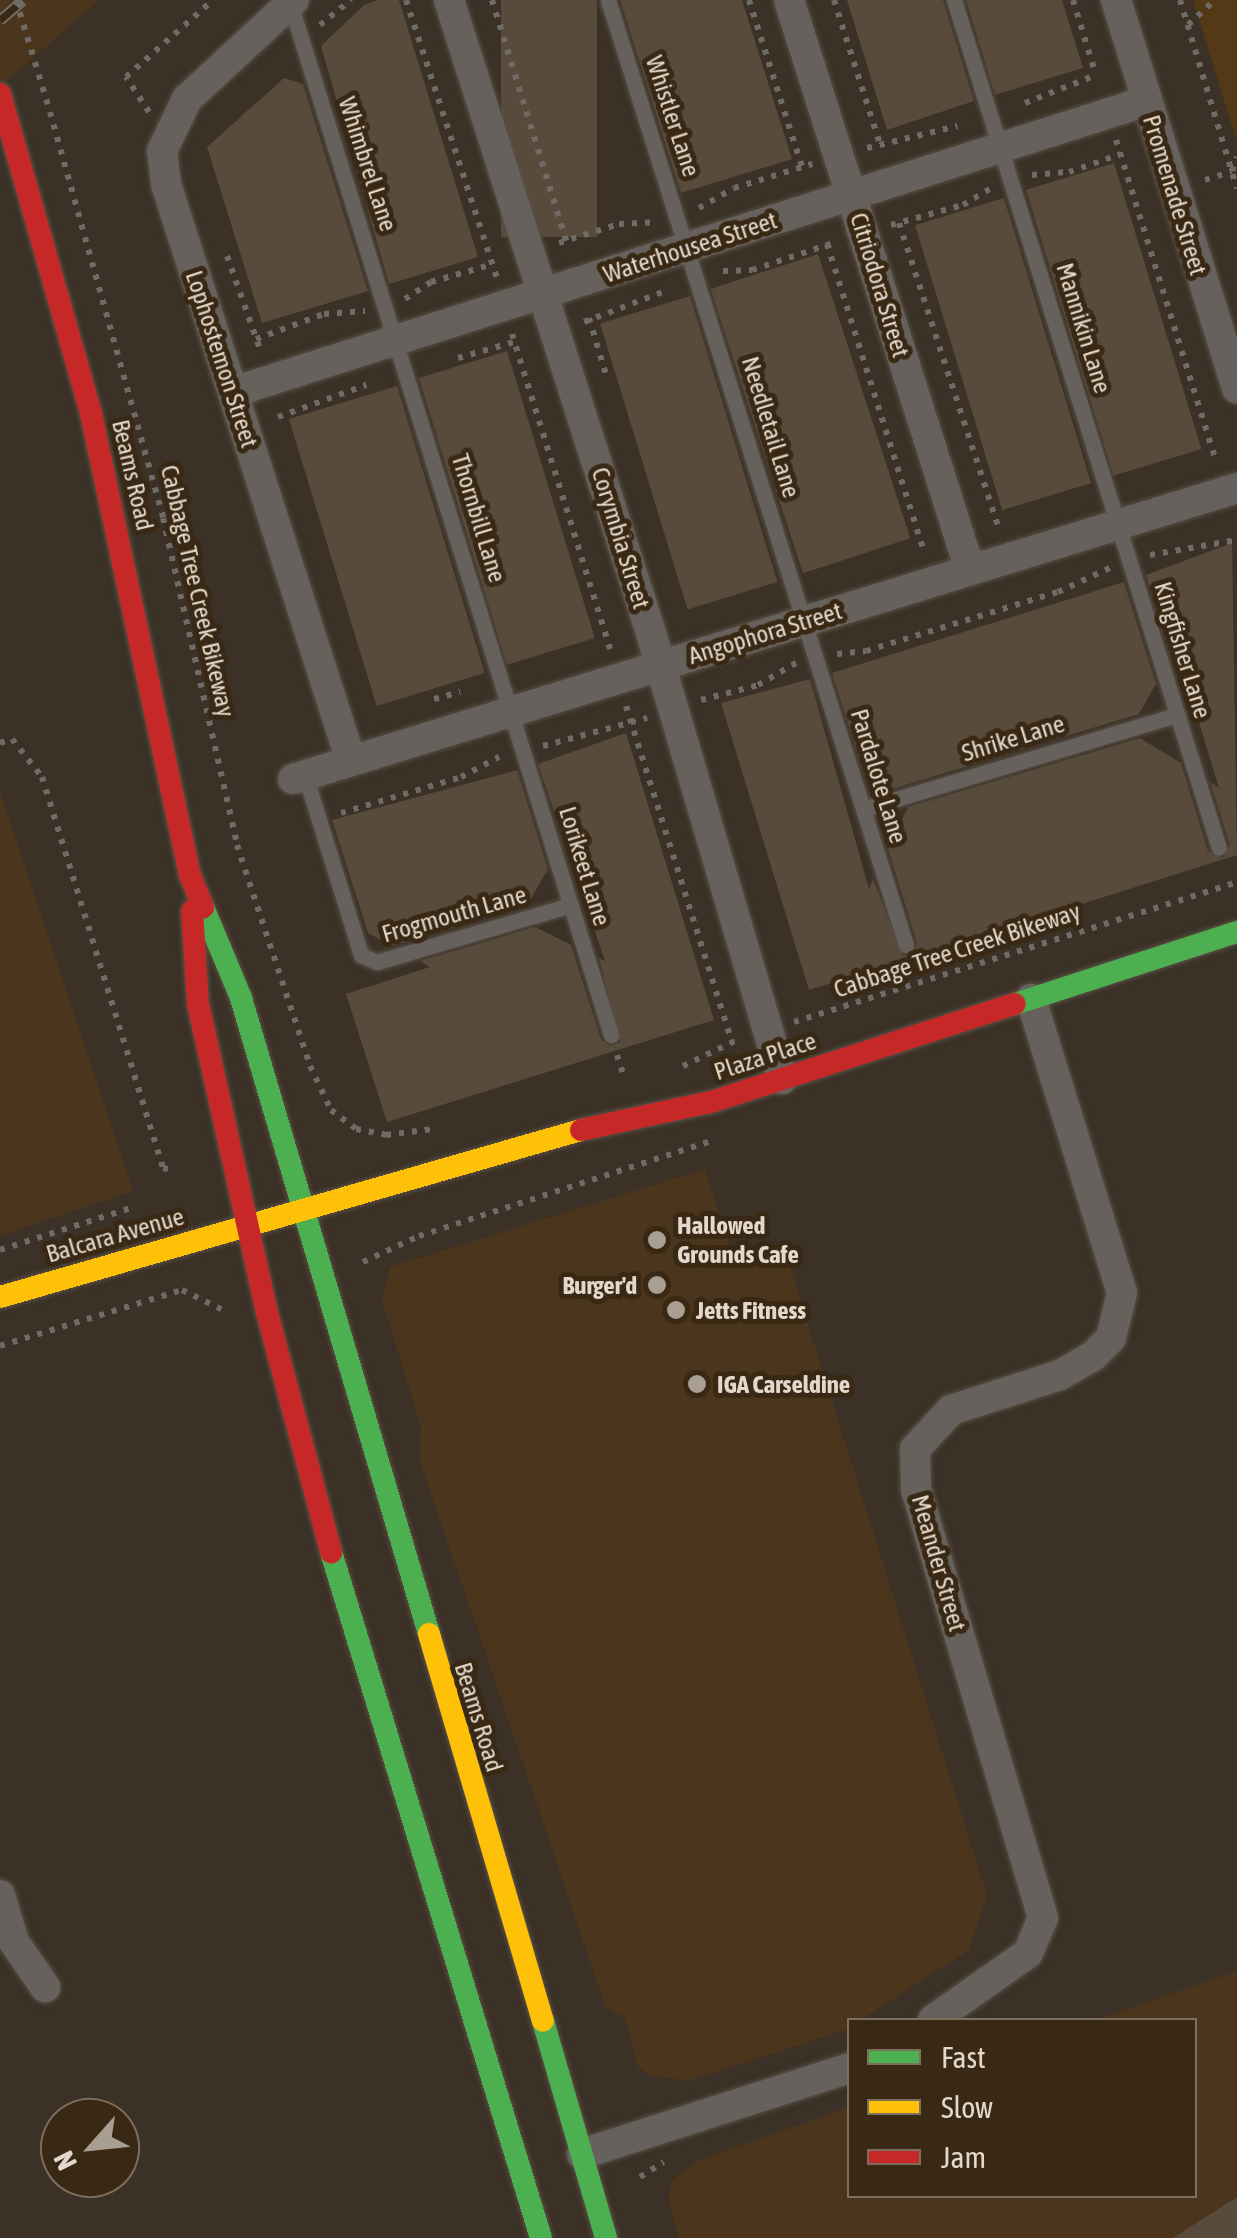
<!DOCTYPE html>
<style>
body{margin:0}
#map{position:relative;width:1237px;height:2238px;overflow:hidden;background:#3b3126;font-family:"Asap Condensed",sans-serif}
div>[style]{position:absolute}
.built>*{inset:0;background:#4b351d}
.green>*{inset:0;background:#543916}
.building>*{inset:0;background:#584b3c;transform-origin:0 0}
.path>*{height:6px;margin-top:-3px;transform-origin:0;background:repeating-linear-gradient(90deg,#706b66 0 5px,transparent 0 13px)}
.roads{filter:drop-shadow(0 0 2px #584f45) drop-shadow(0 0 2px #584f45)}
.lane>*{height:15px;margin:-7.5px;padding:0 7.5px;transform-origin:7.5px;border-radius:7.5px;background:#66615c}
.street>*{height:30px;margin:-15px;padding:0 15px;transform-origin:15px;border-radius:15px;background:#66615c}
.fast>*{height:22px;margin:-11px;padding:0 11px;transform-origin:11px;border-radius:11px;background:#4caf50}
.slow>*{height:22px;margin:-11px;padding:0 11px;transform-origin:11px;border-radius:11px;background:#ffc107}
.jam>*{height:22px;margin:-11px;padding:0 11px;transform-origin:11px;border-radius:11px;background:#c62828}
.rail>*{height:11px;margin-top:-5.5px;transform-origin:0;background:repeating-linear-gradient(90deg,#392813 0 22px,#716c67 0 44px);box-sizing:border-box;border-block:2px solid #716c67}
.path-bridge>*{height:6px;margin-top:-3px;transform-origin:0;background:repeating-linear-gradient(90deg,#706b66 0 5px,transparent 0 13px)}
.dots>*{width:28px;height:28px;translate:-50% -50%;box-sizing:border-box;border:5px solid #392813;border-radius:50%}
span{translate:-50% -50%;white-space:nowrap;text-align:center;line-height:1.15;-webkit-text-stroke:10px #392813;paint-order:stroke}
.street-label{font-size:25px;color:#e3d8cb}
.poi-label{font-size:25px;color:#e3d8cb;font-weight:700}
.left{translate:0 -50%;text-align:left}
.right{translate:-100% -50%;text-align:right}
.legend{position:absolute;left:847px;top:2018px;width:350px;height:180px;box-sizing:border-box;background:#392813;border:2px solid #7d6e5d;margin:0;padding:12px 18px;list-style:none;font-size:30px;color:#e3d8cb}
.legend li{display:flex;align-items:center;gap:20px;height:50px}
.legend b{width:50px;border:2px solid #7d6e5d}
.north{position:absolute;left:40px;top:2098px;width:100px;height:100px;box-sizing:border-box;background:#392813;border:2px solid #7d6e5d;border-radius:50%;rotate:243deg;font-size:28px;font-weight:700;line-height:40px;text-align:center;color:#e3d8cb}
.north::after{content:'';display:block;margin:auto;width:35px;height:45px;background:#a89e91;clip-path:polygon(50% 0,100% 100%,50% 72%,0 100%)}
</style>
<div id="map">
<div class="built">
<i style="clip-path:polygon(0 0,99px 0,0 87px)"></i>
<i style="clip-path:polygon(0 791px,133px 1191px,0 1236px)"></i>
<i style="clip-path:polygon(705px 1169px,733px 1259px,783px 1244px,987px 1895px,969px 1950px,861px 2020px,850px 2020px,848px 2029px,689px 2081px,652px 2076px,638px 2067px,624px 2017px,606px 2008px,419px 1458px,421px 1427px,382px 1300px,390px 1267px)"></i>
<i style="clip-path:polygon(1237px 1971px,1237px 2238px,679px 2238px,668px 2200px,672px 2181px,697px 2161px,849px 2107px,850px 2196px,1194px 2196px,1194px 2020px,1096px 2020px)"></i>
</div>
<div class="green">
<i style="clip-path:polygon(1193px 0,1237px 0,1237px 142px)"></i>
</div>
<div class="building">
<i style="clip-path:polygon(378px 0,399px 0,478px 257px,389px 284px,321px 46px,364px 5px)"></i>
<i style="left:501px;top:0;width:96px;height:237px"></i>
<i style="clip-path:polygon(620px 0,742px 0,792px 159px,681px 193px)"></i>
<i style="clip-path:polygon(847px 0,943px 0,974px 101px,887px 130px)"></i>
<i style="clip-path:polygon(966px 0,1062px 0,1083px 68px,995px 95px)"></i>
<i style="clip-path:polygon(284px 78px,303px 84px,368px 291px,262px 323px,207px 147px)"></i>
<i style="left:1114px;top:163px;width:299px;height:92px;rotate:73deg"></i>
<i style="left:1004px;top:198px;width:298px;height:93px;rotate:73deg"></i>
<i style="left:818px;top:254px;width:299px;height:113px;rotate:72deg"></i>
<i style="left:690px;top:296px;width:299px;height:94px;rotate:73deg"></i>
<i style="left:507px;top:351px;width:300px;height:92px;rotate:73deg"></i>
<i style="left:397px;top:386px;width:300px;height:113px;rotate:73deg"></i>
<i style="clip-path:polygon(1232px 543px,1237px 855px,809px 990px,721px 703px,810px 679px,869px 889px,873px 879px,903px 956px,914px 953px,917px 943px,888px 849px,908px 807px,1140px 738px,1181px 763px,1208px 851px,1223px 858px,1230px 845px,1210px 782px,1219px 788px,1176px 647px,1171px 657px,1146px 575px)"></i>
<i style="clip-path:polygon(1124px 582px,1156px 684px,1139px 714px,892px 789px,865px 777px,832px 673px)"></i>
<i style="clip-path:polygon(626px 733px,714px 1020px,387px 1122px,346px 994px,430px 967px,420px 961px,535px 927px,571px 945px,601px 1039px,610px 1046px,620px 1042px,599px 958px,605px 961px,538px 764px)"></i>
<i style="clip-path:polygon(517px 770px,548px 869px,527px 906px,392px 946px,368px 933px,332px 820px)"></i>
<i style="clip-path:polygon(1237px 2197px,1237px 2238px,1173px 2238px)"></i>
</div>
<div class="path">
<i style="left:406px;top:0;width:293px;rotate:71.9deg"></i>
<i style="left:492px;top:0;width:255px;rotate:72.9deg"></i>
<i style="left:749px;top:0;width:178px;rotate:72.4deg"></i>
<i style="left:834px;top:0;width:151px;rotate:72.3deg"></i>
<i style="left:1073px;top:0;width:78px;rotate:73deg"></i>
<i style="left:1180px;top:0;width:197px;rotate:73.2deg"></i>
<i style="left:320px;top:25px;width:40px;rotate:-39deg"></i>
<i style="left:1188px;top:25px;width:37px;rotate:-43deg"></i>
<i style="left:1025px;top:103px;width:76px;rotate:-21.5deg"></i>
<i style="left:50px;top:112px;width:421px;rotate:74.4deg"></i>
<i style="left:163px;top:518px;width:335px;rotate:77.2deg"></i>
<i style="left:237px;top:845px;width:233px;rotate:71.7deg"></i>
<i style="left:310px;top:1066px;width:49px;rotate:64.5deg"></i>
<i style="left:331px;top:1110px;width:31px;rotate:37deg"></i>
<i style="left:356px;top:1129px;width:31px;rotate:11deg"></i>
<i style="left:386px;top:1135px;width:47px;rotate:-7.3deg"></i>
<i style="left:149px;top:112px;width:42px;rotate:-123.3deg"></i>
<i style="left:126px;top:77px;width:116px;rotate:-41.5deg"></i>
<i style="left:1116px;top:140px;width:337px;rotate:72.7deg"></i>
<i style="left:867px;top:148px;width:93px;rotate:-13.7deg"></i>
<i style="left:1032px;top:175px;width:37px;rotate:-5deg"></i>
<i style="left:1069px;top:172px;width:55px;rotate:-19.1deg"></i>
<i style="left:1205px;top:180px;width:28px;rotate:-18deg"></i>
<i style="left:1232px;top:171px;width:15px;rotate:-70deg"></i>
<i style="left:699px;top:208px;width:40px;rotate:-29.7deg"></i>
<i style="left:734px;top:188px;width:82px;rotate:-17.1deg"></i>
<i style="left:899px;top:223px;width:319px;rotate:71.9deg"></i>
<i style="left:891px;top:225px;width:75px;rotate:-15.5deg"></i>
<i style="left:963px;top:205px;width:33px;rotate:-31deg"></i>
<i style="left:559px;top:243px;width:63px;rotate:-17.6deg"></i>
<i style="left:619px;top:224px;width:35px;rotate:-3deg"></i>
<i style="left:827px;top:244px;width:319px;rotate:72.5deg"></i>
<i style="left:227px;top:256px;width:102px;rotate:70.5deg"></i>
<i style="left:723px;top:271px;width:29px;rotate:-2deg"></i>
<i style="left:752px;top:270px;width:89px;rotate:-18.4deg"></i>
<i style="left:405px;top:299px;width:31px;rotate:-33deg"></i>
<i style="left:431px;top:282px;width:61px;rotate:-16.1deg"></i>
<i style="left:589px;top:318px;width:63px;rotate:73.3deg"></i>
<i style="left:584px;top:322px;width:87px;rotate:-20.9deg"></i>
<i style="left:512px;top:334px;width:332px;rotate:72.7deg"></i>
<i style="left:256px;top:339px;width:72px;rotate:-20.2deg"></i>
<i style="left:324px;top:314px;width:41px;rotate:-4.2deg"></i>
<i style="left:458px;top:358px;width:58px;rotate:-15.9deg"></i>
<i style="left:278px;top:417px;width:94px;rotate:-20deg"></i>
<i style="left:1150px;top:555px;width:88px;rotate:-9.8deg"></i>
<i style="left:837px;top:654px;width:29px;rotate:-6deg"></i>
<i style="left:866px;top:651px;width:201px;rotate:-17.1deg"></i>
<i style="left:1058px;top:592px;width:57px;rotate:-24.8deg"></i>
<i style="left:434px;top:699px;width:27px;rotate:-15deg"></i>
<i style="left:701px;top:700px;width:59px;rotate:-14.7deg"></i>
<i style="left:758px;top:685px;width:44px;rotate:-30.1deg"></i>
<i style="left:626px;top:706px;width:353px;rotate:72.5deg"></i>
<i style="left:0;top:743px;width:13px;rotate:-18deg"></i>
<i style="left:12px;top:739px;width:48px;rotate:51.7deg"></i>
<i style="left:42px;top:777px;width:409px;rotate:72.8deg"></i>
<i style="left:163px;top:1168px;width:13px;rotate:13deg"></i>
<i style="left:543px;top:746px;width:108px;rotate:-15.1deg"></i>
<i style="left:341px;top:813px;width:125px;rotate:-16.7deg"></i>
<i style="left:461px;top:777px;width:43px;rotate:-27.8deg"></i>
<i style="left:794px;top:1022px;width:465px;rotate:-17.5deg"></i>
<i style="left:617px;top:1055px;width:26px;rotate:72deg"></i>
<i style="left:683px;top:1066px;width:62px;rotate:-25.7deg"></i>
<i style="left:0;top:1250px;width:141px;rotate:-17.8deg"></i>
<i style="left:363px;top:1262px;width:62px;rotate:-24.9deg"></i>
<i style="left:419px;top:1236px;width:311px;rotate:-18deg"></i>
<i style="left:0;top:1346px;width:190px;rotate:-17.1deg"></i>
<i style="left:182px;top:1290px;width:46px;rotate:26deg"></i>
<i style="left:640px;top:2177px;width:28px;rotate:-32deg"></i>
</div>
<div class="roads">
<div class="lane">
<i style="left:608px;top:0;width:991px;rotate:72.5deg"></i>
<i style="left:954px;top:0;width:888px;rotate:72.65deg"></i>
<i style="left:290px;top:3px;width:1081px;rotate:72.72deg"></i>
<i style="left:305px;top:775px;width:189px;rotate:72.7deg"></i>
<i style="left:361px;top:955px;width:17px;rotate:24deg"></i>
<i style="left:377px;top:962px;width:202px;rotate:-16.4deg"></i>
<i style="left:863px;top:809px;width:328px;rotate:-16.7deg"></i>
</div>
<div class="street">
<i style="left:294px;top:0;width:146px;rotate:137.2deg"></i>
<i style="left:187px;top:99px;width:58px;rotate:115.7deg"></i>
<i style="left:162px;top:151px;width:33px;rotate:83deg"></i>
<i style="left:166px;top:184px;width:606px;rotate:72.22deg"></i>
<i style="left:449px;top:0;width:664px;rotate:72.3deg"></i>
<i style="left:651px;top:633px;width:465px;rotate:73.6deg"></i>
<i style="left:789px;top:0;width:598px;rotate:72.38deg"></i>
<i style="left:1116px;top:0;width:407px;rotate:72.7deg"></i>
<i style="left:233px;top:392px;width:959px;rotate:-17.66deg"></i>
<i style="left:293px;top:779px;width:988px;rotate:-17.13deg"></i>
<i style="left:0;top:1895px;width:49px;rotate:73.4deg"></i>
<i style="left:14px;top:1942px;width:55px;rotate:55.4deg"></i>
<i style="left:933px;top:2020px;width:116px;rotate:-35.2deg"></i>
<i style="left:1028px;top:1953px;width:38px;rotate:-67deg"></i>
<i style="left:1043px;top:1918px;width:447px;rotate:-106.5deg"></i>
<i style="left:916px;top:1489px;width:40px;rotate:-91.4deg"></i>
<i style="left:915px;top:1449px;width:53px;rotate:-47.3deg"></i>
<i style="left:951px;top:1410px;width:114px;rotate:-17.8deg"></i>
<i style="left:1060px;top:1375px;width:39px;rotate:-30deg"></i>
<i style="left:1094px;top:1355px;width:24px;rotate:-45deg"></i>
<i style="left:1111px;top:1338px;width:46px;rotate:-76.3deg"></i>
<i style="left:1122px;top:1293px;width:308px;rotate:-107.2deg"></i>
<i style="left:582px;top:2154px;width:281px;rotate:-17.8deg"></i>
</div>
<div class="fast">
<i style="left:203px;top:907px;width:99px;rotate:67.3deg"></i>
<i style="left:241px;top:998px;width:663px;rotate:73.53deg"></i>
<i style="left:1015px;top:1004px;width:233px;rotate:-18deg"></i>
<i style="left:331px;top:1552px;width:717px;rotate:72.98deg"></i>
<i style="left:543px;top:2021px;width:226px;rotate:73.8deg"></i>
</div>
<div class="slow">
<i style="left:0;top:1297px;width:605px;rotate:-16.04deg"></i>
<i style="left:429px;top:1634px;width:403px;rotate:73.6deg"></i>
</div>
<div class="jam">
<i style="left:0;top:94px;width:333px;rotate:74.1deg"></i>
<i style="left:91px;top:414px;width:472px;rotate:77.9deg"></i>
<i style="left:190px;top:875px;width:35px;rotate:68deg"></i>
<i style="left:192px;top:911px;width:93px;rotate:86.3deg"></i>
<i style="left:198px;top:1004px;width:312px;rotate:77.4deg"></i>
<i style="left:266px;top:1309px;width:252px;rotate:75deg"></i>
<i style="left:581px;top:1130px;width:133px;rotate:-12.2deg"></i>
<i style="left:711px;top:1102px;width:319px;rotate:-17.9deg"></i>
</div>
</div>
<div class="rail">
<i style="left:0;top:20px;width:30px;rotate:-41deg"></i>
</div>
<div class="path-bridge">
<i style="left:16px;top:0;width:117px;rotate:73.1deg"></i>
</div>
<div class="dots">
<i style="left:657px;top:1240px;background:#a89e91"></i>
<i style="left:657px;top:1285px;background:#a89e91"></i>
<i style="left:676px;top:1310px;background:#a89e91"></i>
<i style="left:697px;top:1384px;background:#a89e91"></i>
</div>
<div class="street-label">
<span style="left:673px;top:116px;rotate:72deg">Whistler Lane</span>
<span style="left:368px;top:164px;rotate:72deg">Whimbrel Lane</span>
<span style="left:1175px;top:195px;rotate:73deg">Promenade Street</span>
<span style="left:690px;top:247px;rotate:-18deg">Waterhousea Street</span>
<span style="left:880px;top:285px;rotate:73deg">Citriodora Street</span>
<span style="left:1084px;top:328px;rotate:73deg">Mannikin Lane</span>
<span style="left:222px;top:359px;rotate:72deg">Lophostemon Street</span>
<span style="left:771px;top:427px;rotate:73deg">Needletail Lane</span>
<span style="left:133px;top:475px;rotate:77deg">Beams Road</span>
<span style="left:479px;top:518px;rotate:73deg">Thornbill Lane</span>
<span style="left:621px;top:538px;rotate:73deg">Corymbia Street</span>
<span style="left:198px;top:591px;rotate:77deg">Cabbage Tree Creek Bikeway</span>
<span style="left:765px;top:633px;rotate:-17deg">Angophora Street</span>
<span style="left:1183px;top:650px;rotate:73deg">Kingfisher Lane</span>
<span style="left:1013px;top:738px;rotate:-17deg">Shrike Lane</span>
<span style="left:879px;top:776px;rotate:73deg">Pardalote Lane</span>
<span style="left:585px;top:866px;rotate:73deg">Lorikeet Lane</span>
<span style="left:454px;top:914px;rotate:-16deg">Frogmouth Lane</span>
<span style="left:957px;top:950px;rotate:-18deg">Cabbage Tree Creek Bikeway</span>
<span style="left:765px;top:1056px;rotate:-18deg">Plaza Place</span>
<span style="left:115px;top:1235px;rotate:-16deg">Balcara Avenue</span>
<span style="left:939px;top:1563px;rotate:74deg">Meander Street</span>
<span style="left:479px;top:1717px;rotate:73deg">Beams Road</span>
</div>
<div class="poi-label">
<span class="left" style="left:677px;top:1240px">Hallowed<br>Grounds Cafe</span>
<span class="right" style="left:637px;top:1285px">Burger'd</span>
<span class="left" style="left:696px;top:1310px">Jetts Fitness</span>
<span class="left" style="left:717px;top:1384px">IGA Carseldine</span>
</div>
<ul class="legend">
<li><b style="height:12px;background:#4caf50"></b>Fast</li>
<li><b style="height:12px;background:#ffc107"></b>Slow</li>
<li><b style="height:12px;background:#c62828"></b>Jam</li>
</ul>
<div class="north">N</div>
</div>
